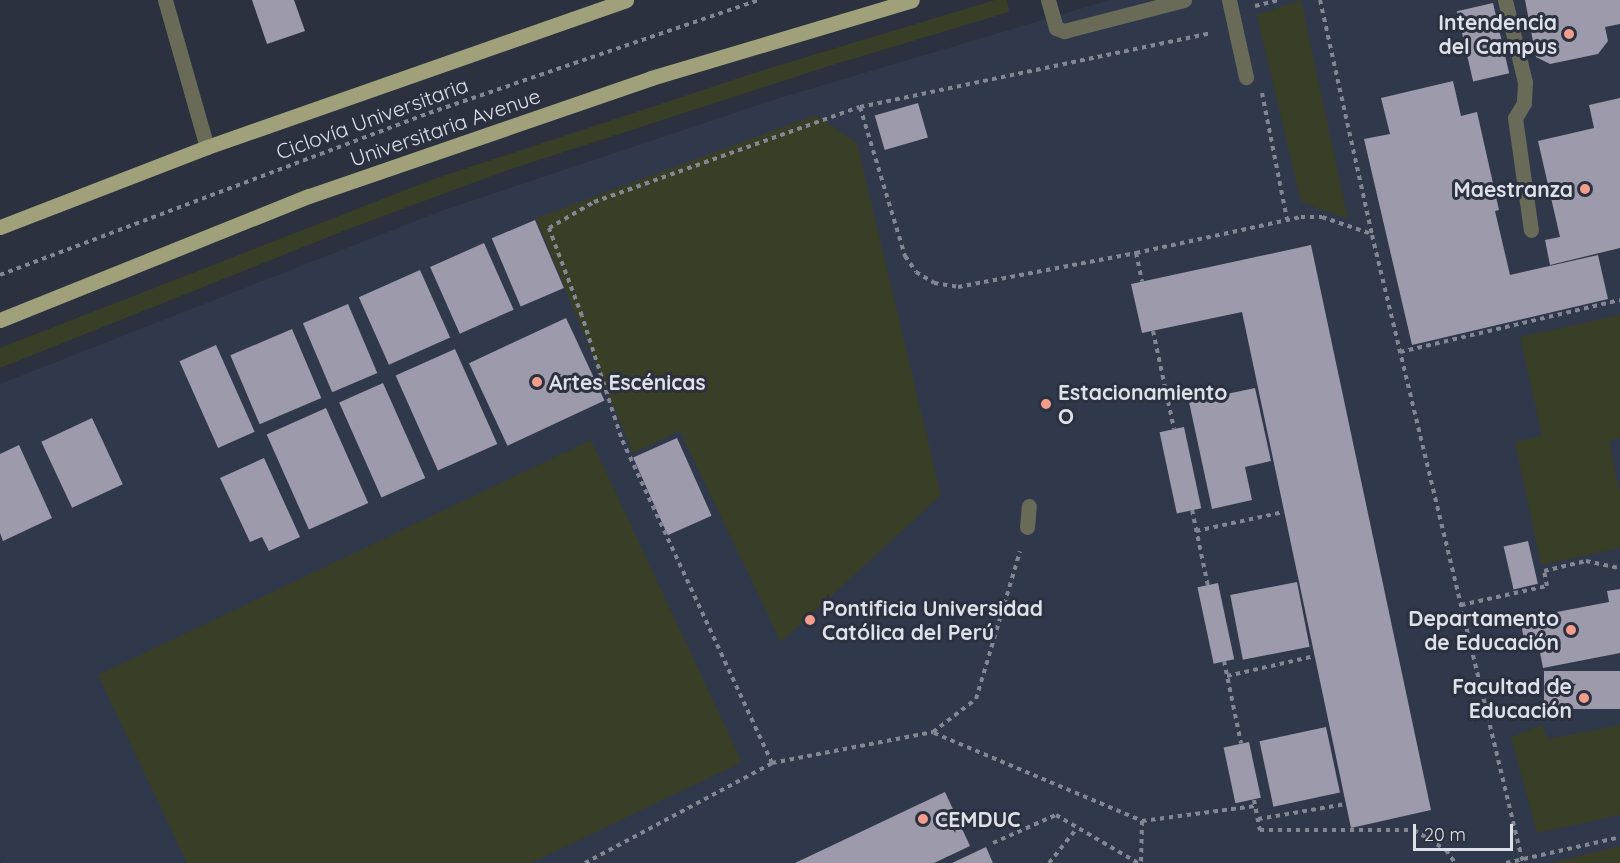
<!DOCTYPE html>
<meta charset="utf-8">
<style>
body{margin:0}
#map{position:relative;width:1620px;height:863px;overflow:hidden;background:#2b313e;font-family:Quicksand,sans-serif}
div>[style]{position:absolute}
.built>*{inset:0;background:#30384b}
.green>*{inset:0;background:#393f27}
.building>*{inset:0;background:#9d9aab;transform-origin:0 0}
.path>*{height:4px;margin-top:-2px;transform-origin:0;background:repeating-linear-gradient(90deg,#828792 0 4.5px,transparent 0 9px)}
.lane>*{height:15px;margin:-7.5px;padding:0 7.5px;transform-origin:7.5px;border-radius:7.5px;background:#696a57}
.street>*{height:15px;margin:-7.5px;padding:0 7.5px;transform-origin:7.5px;border-radius:7.5px;background:#696a57}
.primary>*{height:15px;margin:-7.5px;padding:0 7.5px;transform-origin:7.5px;border-radius:7.5px;background:#a0a17b}
.dots>*{width:16px;height:16px;translate:-50% -50%;box-sizing:border-box;border:3px solid #2b313e;border-radius:50%}
span{translate:-50% -50%;white-space:nowrap;text-align:center;line-height:1.15;-webkit-text-stroke:6px #2b313e;paint-order:stroke}
.poi-label{font-size:21px;color:#dde1e9;font-weight:700}
.right{translate:-100% -50%;text-align:right}
.left{translate:0 -50%;text-align:left}
.street-label{font-size:21px;color:#dde1e9}
.scale{position:absolute;left:1413px;top:824px;width:100px;height:27px;box-sizing:border-box;border:3px solid #dde1e9;border-top:0;padding-left:8px;font-size:18px;line-height:21px;white-space:nowrap;color:#dde1e9;-webkit-text-stroke:4px #2b313e;paint-order:stroke}
</style>
<div id="map">
<div class="built">
<i style="clip-path:polygon(1110px 0,1620px 0,1620px 863px,3px 863px,0 857px,0 384px,441px 211px,776px 99px)"></i>
</div>
<div class="green">
<i style="clip-path:polygon(995px 0,1007px 0,1009px 12px,829px 66px,502px 172px,346px 230px,0 368px,0 348px,434px 179px,760px 71px)"></i>
<i style="clip-path:polygon(1301px 0,1348px 219px,1301px 202px,1257px 15px)"></i>
<i style="clip-path:polygon(816px 115px,857px 143px,941px 495px,781px 642px,680px 431px,633px 453px,536px 218px)"></i>
<i style="clip-path:polygon(1620px 315px,1620px 438px,1609px 441px,1620px 494px,1620px 548px,1541px 565px,1515px 442px,1542px 436px,1520px 337px)"></i>
<i style="clip-path:polygon(591px 440px,742px 762px,531px 863px,187px 863px,98px 675px)"></i>
<i style="clip-path:polygon(1542px 725px,1548px 739px,1620px 725px,1620px 815px,1537px 833px,1511px 737px)"></i>
<i style="clip-path:polygon(1620px 846px,1620px 863px,1551px 863px)"></i>
</div>
<div class="building">
<i style="clip-path:polygon(252px 0,294px 0,305px 31px,267px 44px)"></i>
<i style="clip-path:polygon(1525px 0,1620px 0,1620px 24px,1605px 27px,1608px 41px,1598px 54px,1550px 64px,1536px 57px)"></i>
<i style="left:1493px;top:3px;width:72px;height:37px;rotate:77deg"></i>
<i style="clip-path:polygon(1453px 81px,1461px 116px,1477px 112px,1499px 210px,1495px 211px,1510px 275px,1598px 255px,1608px 299px,1412px 345px,1364px 139px,1390px 134px,1381px 98px)"></i>
<i style="clip-path:polygon(1620px 98px,1620px 248px,1550px 265px,1545px 240px,1560px 237px,1538px 141px,1594px 128px,1589px 105px)"></i>
<i style="left:918px;top:103px;width:36px;height:45px;rotate:74deg"></i>
<i style="left:535px;top:220px;width:74px;height:47px;rotate:67deg"></i>
<i style="left:484px;top:243px;width:73px;height:59px;rotate:66deg"></i>
<i style="clip-path:polygon(1311px 245px,1431px 810px,1351px 828px,1242px 312px,1142px 333px,1131px 284px)"></i>
<i style="left:420px;top:270px;width:74px;height:67px;rotate:66deg"></i>
<i style="left:348px;top:304px;width:75px;height:49px;rotate:67deg"></i>
<i style="left:566px;top:318px;width:91px;height:107px;rotate:65deg"></i>
<i style="left:292px;top:329px;width:75px;height:67px;rotate:67deg"></i>
<i style="left:216px;top:345px;width:95px;height:40px;rotate:66deg"></i>
<i style="left:455px;top:349px;width:104px;height:65px;rotate:66deg"></i>
<i style="left:383px;top:383px;width:104px;height:48px;rotate:66deg"></i>
<i style="clip-path:polygon(1255px 388px,1271px 461px,1245px 467px,1252px 500px,1212px 509px,1189px 402px)"></i>
<i style="left:326px;top:408px;width:104px;height:65px;rotate:66deg"></i>
<i style="left:92px;top:418px;width:73px;height:56px;rotate:65deg"></i>
<i style="left:1184px;top:427px;width:83px;height:25px;rotate:78deg"></i>
<i style="left:677px;top:438px;width:85px;height:48px;rotate:66deg"></i>
<i style="clip-path:polygon(19px 445px,52px 518px,3px 541px,0 533px,0 454px)"></i>
<i style="clip-path:polygon(264px 458px,300px 537px,269px 551px,262px 537px,250px 542px,220px 478px)"></i>
<i style="left:1528px;top:541px;width:44px;height:25px;rotate:77deg"></i>
<i style="left:1297px;top:582px;width:66px;height:68px;rotate:79deg"></i>
<i style="left:1218px;top:583px;width:78px;height:21px;rotate:78deg"></i>
<i style="clip-path:polygon(1620px 589px,1620px 653px,1543px 668px,1538px 642px,1525px 644px,1520px 619px,1609px 602px,1607px 591px)"></i>
<i style="left:1620px;top:671px;width:38px;height:76px;rotate:90deg"></i>
<i style="left:1326px;top:727px;width:67px;height:68px;rotate:78deg"></i>
<i style="left:1249px;top:742px;width:57px;height:26px;rotate:78deg"></i>
<i style="clip-path:polygon(945px 792px,970px 846px,934px 863px,795px 863px)"></i>
<i style="clip-path:polygon(986px 847px,993px 863px,952px 863px)"></i>
</div>
<div class="path">
<i style="left:1320px;top:0;width:241px;rotate:77.5deg"></i>
<i style="left:1372px;top:235px;width:646px;rotate:76.48deg"></i>
<i style="left:1255px;top:6px;width:25px;rotate:-14deg"></i>
<i style="left:1262px;top:93px;width:128px;rotate:78.8deg"></i>
<i style="left:860px;top:107px;width:156px;rotate:73.2deg"></i>
<i style="left:905px;top:256px;width:19px;rotate:55deg"></i>
<i style="left:916px;top:272px;width:21px;rotate:31deg"></i>
<i style="left:934px;top:283px;width:24px;rotate:9deg"></i>
<i style="left:958px;top:287px;width:26px;rotate:-11deg"></i>
<i style="left:984px;top:282px;width:155px;rotate:-10.8deg"></i>
<i style="left:1136px;top:253px;width:169px;rotate:-12.3deg"></i>
<i style="left:1301px;top:217px;width:21px"></i>
<i style="left:1322px;top:217px;width:53px;rotate:18.8deg"></i>
<i style="left:1136px;top:253px;width:29px;rotate:78deg"></i>
<i style="left:0;top:275px;width:459px;rotate:-20.7deg"></i>
<i style="left:429px;top:113px;width:349px;rotate:-18.9deg"></i>
<i style="left:1153px;top:331px;width:100px;rotate:77.9deg"></i>
<i style="left:1400px;top:352px;width:226px;rotate:-13.3deg"></i>
<i style="left:1192px;top:510px;width:78px;rotate:78.1deg"></i>
<i style="left:1196px;top:531px;width:90px;rotate:-12.2deg"></i>
<i style="left:1461px;top:605px;width:88px;rotate:-12.5deg"></i>
<i style="left:1547px;top:586px;width:15px;rotate:-101deg"></i>
<i style="left:1544px;top:571px;width:43px;rotate:-13.4deg"></i>
<i style="left:1586px;top:561px;width:35px;rotate:12deg"></i>
<i style="left:1224px;top:661px;width:84px;rotate:78.3deg"></i>
<i style="left:1227px;top:676px;width:90px;rotate:-12.8deg"></i>
<i style="left:934px;top:733px;width:226px;rotate:22.9deg"></i>
<i style="left:1142px;top:821px;width:42px;rotate:91.4deg"></i>
<i style="left:772px;top:763px;width:359px;rotate:-114.9deg"></i>
<i style="left:621px;top:437px;width:127px;rotate:-107.9deg"></i>
<i style="left:582px;top:316px;width:94px;rotate:-110.6deg"></i>
<i style="left:549px;top:228px;width:52px;rotate:-30deg"></i>
<i style="left:594px;top:202px;width:282px;rotate:-19.7deg"></i>
<i style="left:860px;top:107px;width:358px;rotate:-11.9deg"></i>
<i style="left:1254px;top:800px;width:31px;rotate:79deg"></i>
<i style="left:1260px;top:830px;width:154px"></i>
<i style="left:1414px;top:830px;width:38px;rotate:32deg"></i>
<i style="left:1446px;top:850px;width:16px;rotate:55deg"></i>
<i style="left:1258px;top:819px;width:89px;rotate:-9.7deg"></i>
<i style="left:1142px;top:821px;width:114px;rotate:-7.6deg"></i>
<i style="left:993px;top:843px;width:69px;rotate:-24deg"></i>
<i style="left:1056px;top:815px;width:95px;rotate:30.3deg"></i>
<i style="left:585px;top:863px;width:212px;rotate:-28.1deg"></i>
<i style="left:772px;top:763px;width:164px;rotate:-10.9deg"></i>
<i style="left:933px;top:732px;width:54px;rotate:-37.5deg"></i>
<i style="left:976px;top:699px;width:154px;rotate:-73.4deg"></i>
<i style="left:1049px;top:863px;width:45px;rotate:-51.3deg"></i>
<i style="left:1506px;top:863px;width:117px;rotate:-12.8deg"></i>
</div>
<div class="lane">
<i style="left:1048px;top:0;width:29px;rotate:74deg"></i>
<i style="left:1056px;top:28px;width:9px;rotate:21deg"></i>
<i style="left:1064px;top:31px;width:124px;rotate:-14.5deg"></i>
<i style="left:1229px;top:0;width:79px;rotate:77.6deg"></i>
<i style="left:1505px;top:0;width:84px;rotate:76.3deg"></i>
<i style="left:1525px;top:82px;width:21px;rotate:93deg"></i>
<i style="left:1524px;top:103px;width:17px;rotate:121deg"></i>
<i style="left:1515px;top:118px;width:113px;rotate:81.9deg"></i>
<i style="left:1027px;top:527px;width:21px;rotate:-85deg"></i>
</div>
<div class="street">
<i style="left:165px;top:0;width:153px;rotate:74.1deg"></i>
</div>
<div class="primary">
<i style="left:0;top:227px;width:222px;rotate:-21.1deg"></i>
<i style="left:207px;top:147px;width:444px;rotate:-19.3deg"></i>
<i style="left:0;top:320px;width:333px;rotate:-21.9deg"></i>
<i style="left:309px;top:196px;width:362px;rotate:-19deg"></i>
<i style="left:651px;top:78px;width:272px;rotate:-16.6deg"></i>
</div>
<div class="dots">
<i style="left:1569px;top:34px;background:#f49d8d"></i>
<i style="left:1585px;top:189px;background:#f49d8d"></i>
<i style="left:537px;top:382px;background:#f49d8d"></i>
<i style="left:1046px;top:404px;background:#f49d8d"></i>
<i style="left:810px;top:620px;background:#f49d8d"></i>
<i style="left:1571px;top:630px;background:#f49d8d"></i>
<i style="left:1584px;top:698px;background:#f49d8d"></i>
<i style="left:923px;top:819px;background:#f49d8d"></i>
</div>
<div class="poi-label">
<span class="right" style="left:1557px;top:34px">Intendencia<br>del Campus</span>
<span class="right" style="left:1573px;top:189px">Maestranza</span>
<span class="left" style="left:549px;top:382px">Artes Escénicas</span>
<span class="left" style="left:1058px;top:404px">Estacionamiento<br>O</span>
<span class="left" style="left:822px;top:620px">Pontificia Universidad<br>Católica del Perú</span>
<span class="right" style="left:1559px;top:630px">Departamento<br>de Educación</span>
<span class="right" style="left:1572px;top:698px">Facultad de<br>Educación</span>
<span class="left" style="left:935px;top:819px">CEMDUC</span>
</div>
<div class="street-label">
<span style="left:372px;top:118px;rotate:-20deg">Ciclovía Universitaria</span>
<span style="left:445px;top:127px;rotate:-19deg">Universitaria Avenue</span>
</div>
<div class="scale">20 m</div>
</div>
